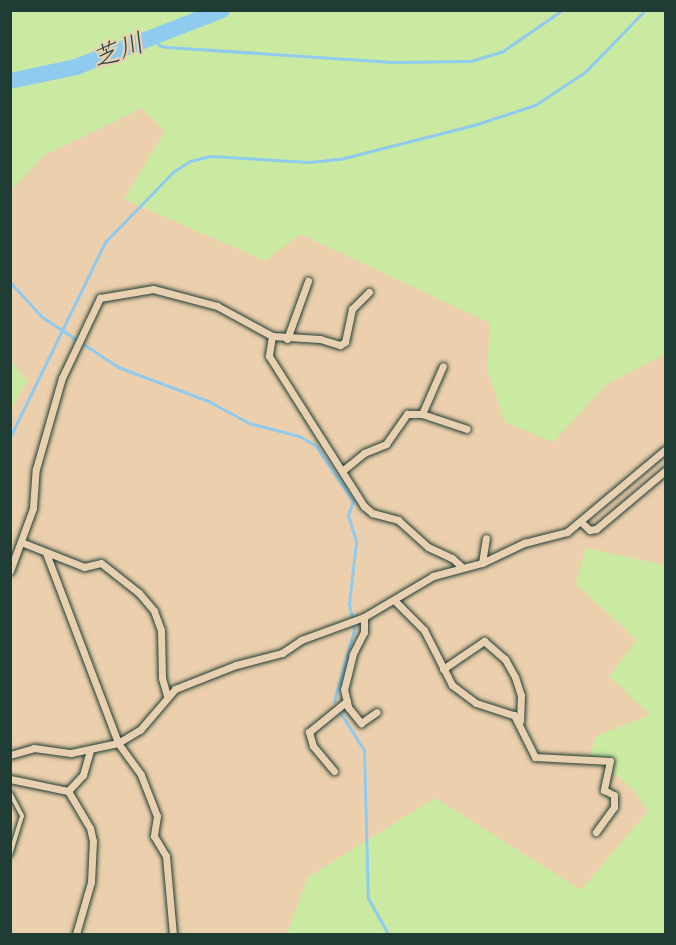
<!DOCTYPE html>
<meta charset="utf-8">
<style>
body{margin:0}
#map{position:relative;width:676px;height:945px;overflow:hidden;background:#ecd0ad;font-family:Caveat,"Klee One",sans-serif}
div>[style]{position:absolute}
.green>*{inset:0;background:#cbeaa1}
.stream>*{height:3px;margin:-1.5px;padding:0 1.5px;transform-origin:1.5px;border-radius:1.5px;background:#8fcbef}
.river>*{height:16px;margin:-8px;padding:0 8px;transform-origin:8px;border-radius:8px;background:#8fcbef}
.roads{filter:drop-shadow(0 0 2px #1f3d34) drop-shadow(0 0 2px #1f3d34)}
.lane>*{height:4px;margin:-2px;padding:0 2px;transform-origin:2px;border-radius:2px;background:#e8d1b1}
.street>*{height:7px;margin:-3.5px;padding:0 3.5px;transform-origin:3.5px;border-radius:3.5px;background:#e8d1b1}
span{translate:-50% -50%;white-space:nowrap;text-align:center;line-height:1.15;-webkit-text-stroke:4.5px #e8d1b1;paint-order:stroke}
.water-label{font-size:27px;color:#25443d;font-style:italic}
.frame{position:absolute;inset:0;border:12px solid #1f3d34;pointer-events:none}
</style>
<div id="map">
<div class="green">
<i style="clip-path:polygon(11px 10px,665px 11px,665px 354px,607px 384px,553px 442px,505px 422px,487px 370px,490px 323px,300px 234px,265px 261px,124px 199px,165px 131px,142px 108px,45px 155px,11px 190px)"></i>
<i style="clip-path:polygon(11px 361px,27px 382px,11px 409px)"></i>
<i style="clip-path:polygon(586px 548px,665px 565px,665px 934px,287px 934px,308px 877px,435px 798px,581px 890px,648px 811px,632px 788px,590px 755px,596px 736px,650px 715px,609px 676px,637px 640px,576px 584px)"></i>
</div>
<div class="stream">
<i style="left:153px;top:37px;width:11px;rotate:52deg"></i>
<i style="left:160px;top:46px;width:7px;rotate:8deg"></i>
<i style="left:167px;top:47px;width:226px;rotate:3.8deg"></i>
<i style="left:393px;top:62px;width:78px;rotate:-0.7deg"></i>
<i style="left:471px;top:61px;width:34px;rotate:-17deg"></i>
<i style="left:503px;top:51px;width:72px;rotate:-34.8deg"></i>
<i style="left:10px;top:282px;width:47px;rotate:47.6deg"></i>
<i style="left:42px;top:317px;width:91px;rotate:33.3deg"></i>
<i style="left:118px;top:367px;width:96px;rotate:20.7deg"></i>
<i style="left:208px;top:401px;width:47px;rotate:28.2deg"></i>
<i style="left:249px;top:423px;width:52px;rotate:14.6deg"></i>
<i style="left:299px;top:436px;width:20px;rotate:30deg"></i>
<i style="left:316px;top:446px;width:66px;rotate:56.1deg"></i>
<i style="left:353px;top:501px;width:15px;rotate:110deg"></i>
<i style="left:348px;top:515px;width:28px;rotate:73deg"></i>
<i style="left:356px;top:542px;width:62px;rotate:96.4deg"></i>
<i style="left:349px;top:604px;width:26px;rotate:79deg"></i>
<i style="left:354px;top:630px;width:74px;rotate:105.7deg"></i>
<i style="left:10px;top:437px;width:217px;rotate:-64deg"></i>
<i style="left:105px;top:242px;width:98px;rotate:-45.8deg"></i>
<i style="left:173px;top:172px;width:20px;rotate:-33deg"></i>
<i style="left:190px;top:161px;width:21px;rotate:-14deg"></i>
<i style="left:210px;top:156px;width:99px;rotate:3.5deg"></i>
<i style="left:309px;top:162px;width:31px;rotate:-6deg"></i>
<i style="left:340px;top:159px;width:141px;rotate:-14.3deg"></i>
<i style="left:477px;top:124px;width:61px;rotate:-18.1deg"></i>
<i style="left:535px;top:105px;width:60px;rotate:-33.4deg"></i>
<i style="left:585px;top:72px;width:86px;rotate:-45.9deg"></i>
<i style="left:339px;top:711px;width:46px;rotate:57.3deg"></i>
<i style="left:364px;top:750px;width:148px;rotate:88.5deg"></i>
<i style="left:368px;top:898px;width:41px;rotate:60.9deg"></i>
</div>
<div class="river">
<i style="left:10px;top:81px;width:67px;rotate:-12deg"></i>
<i style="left:76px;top:67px;width:157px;rotate:-21.3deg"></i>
</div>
<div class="roads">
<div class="lane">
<i style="left:10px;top:793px;width:26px;rotate:62deg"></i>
<i style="left:22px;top:816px;width:41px;rotate:107.1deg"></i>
</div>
<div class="street">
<i style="left:272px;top:336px;width:48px;rotate:3.6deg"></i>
<i style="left:320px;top:339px;width:21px;rotate:17deg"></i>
<i style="left:340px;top:345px;width:6px;rotate:-31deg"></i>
<i style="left:345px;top:342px;width:34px;rotate:-78deg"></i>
<i style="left:352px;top:309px;width:24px;rotate:-45deg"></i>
<i style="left:287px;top:339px;width:62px;rotate:-70.1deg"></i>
<i style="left:422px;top:414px;width:52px;rotate:-66.4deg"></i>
<i style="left:342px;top:471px;width:28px;rotate:-39deg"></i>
<i style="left:364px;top:453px;width:24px;rotate:-22deg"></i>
<i style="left:386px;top:444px;width:37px;rotate:-55deg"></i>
<i style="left:407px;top:414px;width:15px"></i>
<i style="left:422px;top:414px;width:47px;rotate:18.4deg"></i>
<i style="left:581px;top:522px;width:12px;rotate:42deg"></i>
<i style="left:590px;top:530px;width:6px;rotate:-9deg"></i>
<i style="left:596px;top:529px;width:92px;rotate:-40.1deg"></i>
<i style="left:21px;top:542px;width:68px;rotate:21.6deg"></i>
<i style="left:84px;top:567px;width:17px;rotate:-13deg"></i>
<i style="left:101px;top:563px;width:48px;rotate:38.3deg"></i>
<i style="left:139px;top:593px;width:23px;rotate:50deg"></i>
<i style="left:154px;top:611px;width:20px;rotate:70deg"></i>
<i style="left:161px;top:630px;width:48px;rotate:88.8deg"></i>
<i style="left:162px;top:678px;width:19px;rotate:74deg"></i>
<i style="left:46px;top:553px;width:203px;rotate:69.2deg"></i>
<i style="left:118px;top:743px;width:39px;rotate:54deg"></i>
<i style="left:141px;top:775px;width:44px;rotate:68.7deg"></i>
<i style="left:157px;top:816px;width:20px;rotate:99deg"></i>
<i style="left:154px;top:836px;width:23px;rotate:59deg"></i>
<i style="left:166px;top:856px;width:78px;rotate:84.9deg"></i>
<i style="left:482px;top:563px;width:25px;rotate:-81deg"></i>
<i style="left:10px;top:571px;width:67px;rotate:-69.9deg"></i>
<i style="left:33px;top:508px;width:39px;rotate:-86deg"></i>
<i style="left:36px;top:469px;width:95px;rotate:-74.1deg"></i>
<i style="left:62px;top:378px;width:89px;rotate:-64.6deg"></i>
<i style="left:100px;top:298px;width:54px;rotate:-9.6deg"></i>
<i style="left:153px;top:289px;width:66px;rotate:14.9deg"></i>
<i style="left:217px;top:306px;width:63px;rotate:28.6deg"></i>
<i style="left:272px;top:336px;width:20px;rotate:99deg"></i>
<i style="left:269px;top:356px;width:178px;rotate:57.7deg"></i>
<i style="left:364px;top:506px;width:11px;rotate:41deg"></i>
<i style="left:372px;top:513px;width:27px;rotate:15deg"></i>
<i style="left:398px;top:520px;width:40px;rotate:42deg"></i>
<i style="left:428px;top:547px;width:26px;rotate:25deg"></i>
<i style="left:452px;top:558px;width:12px;rotate:42deg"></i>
<i style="left:395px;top:601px;width:41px;rotate:45deg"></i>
<i style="left:424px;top:630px;width:62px;rotate:63deg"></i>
<i style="left:452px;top:685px;width:30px;rotate:37deg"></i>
<i style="left:476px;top:703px;width:40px;rotate:18deg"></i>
<i style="left:514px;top:715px;width:47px;rotate:63.4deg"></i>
<i style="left:535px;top:757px;width:75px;rotate:3.1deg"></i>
<i style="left:610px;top:761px;width:30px;rotate:102deg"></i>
<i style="left:604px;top:790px;width:11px;rotate:27deg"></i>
<i style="left:614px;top:795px;width:12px;rotate:90deg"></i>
<i style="left:614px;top:807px;width:31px;rotate:126deg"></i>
<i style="left:364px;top:617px;width:15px;rotate:90deg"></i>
<i style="left:364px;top:632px;width:25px;rotate:117deg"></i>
<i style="left:353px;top:654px;width:36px;rotate:104deg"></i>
<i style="left:344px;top:689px;width:18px;rotate:77deg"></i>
<i style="left:348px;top:707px;width:21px;rotate:51deg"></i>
<i style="left:361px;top:723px;width:19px;rotate:-35deg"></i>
<i style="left:443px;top:669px;width:50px;rotate:-34.3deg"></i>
<i style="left:484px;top:641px;width:28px;rotate:41deg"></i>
<i style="left:505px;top:659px;width:21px;rotate:61deg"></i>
<i style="left:515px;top:677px;width:19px;rotate:72deg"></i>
<i style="left:521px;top:695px;width:26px;rotate:92deg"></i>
<i style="left:10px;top:755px;width:25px;rotate:-16deg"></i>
<i style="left:34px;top:748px;width:37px;rotate:8deg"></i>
<i style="left:71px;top:753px;width:48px;rotate:-12deg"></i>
<i style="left:118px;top:743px;width:26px;rotate:-31deg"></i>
<i style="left:140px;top:730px;width:54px;rotate:-49.5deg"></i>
<i style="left:175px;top:689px;width:66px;rotate:-21.5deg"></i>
<i style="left:236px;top:665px;width:48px;rotate:-14.6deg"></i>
<i style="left:282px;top:653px;width:23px;rotate:-34deg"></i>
<i style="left:301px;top:640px;width:67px;rotate:-20.1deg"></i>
<i style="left:364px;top:617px;width:80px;rotate:-30.7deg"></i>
<i style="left:433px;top:576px;width:51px;rotate:-14.9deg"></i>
<i style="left:482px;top:563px;width:47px;rotate:-25.5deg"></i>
<i style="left:524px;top:543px;width:44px;rotate:-14.3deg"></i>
<i style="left:567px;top:532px;width:129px;rotate:-40deg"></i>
<i style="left:334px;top:771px;width:33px;rotate:-130deg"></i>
<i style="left:313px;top:746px;width:15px;rotate:-106deg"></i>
<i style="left:309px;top:732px;width:49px;rotate:-39.2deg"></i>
<i style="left:10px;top:779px;width:59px;rotate:11.7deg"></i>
<i style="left:76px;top:934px;width:54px;rotate:-73.9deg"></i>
<i style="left:91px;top:882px;width:41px;rotate:-87.2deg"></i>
<i style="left:93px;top:841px;width:13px;rotate:-103deg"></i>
<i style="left:90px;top:828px;width:43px;rotate:-120.7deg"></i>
<i style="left:68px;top:791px;width:22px;rotate:-47deg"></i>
<i style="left:83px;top:775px;width:26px;rotate:-74deg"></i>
</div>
</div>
<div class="water-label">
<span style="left:118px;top:51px;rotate:-21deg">芝川</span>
</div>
<div class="frame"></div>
</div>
